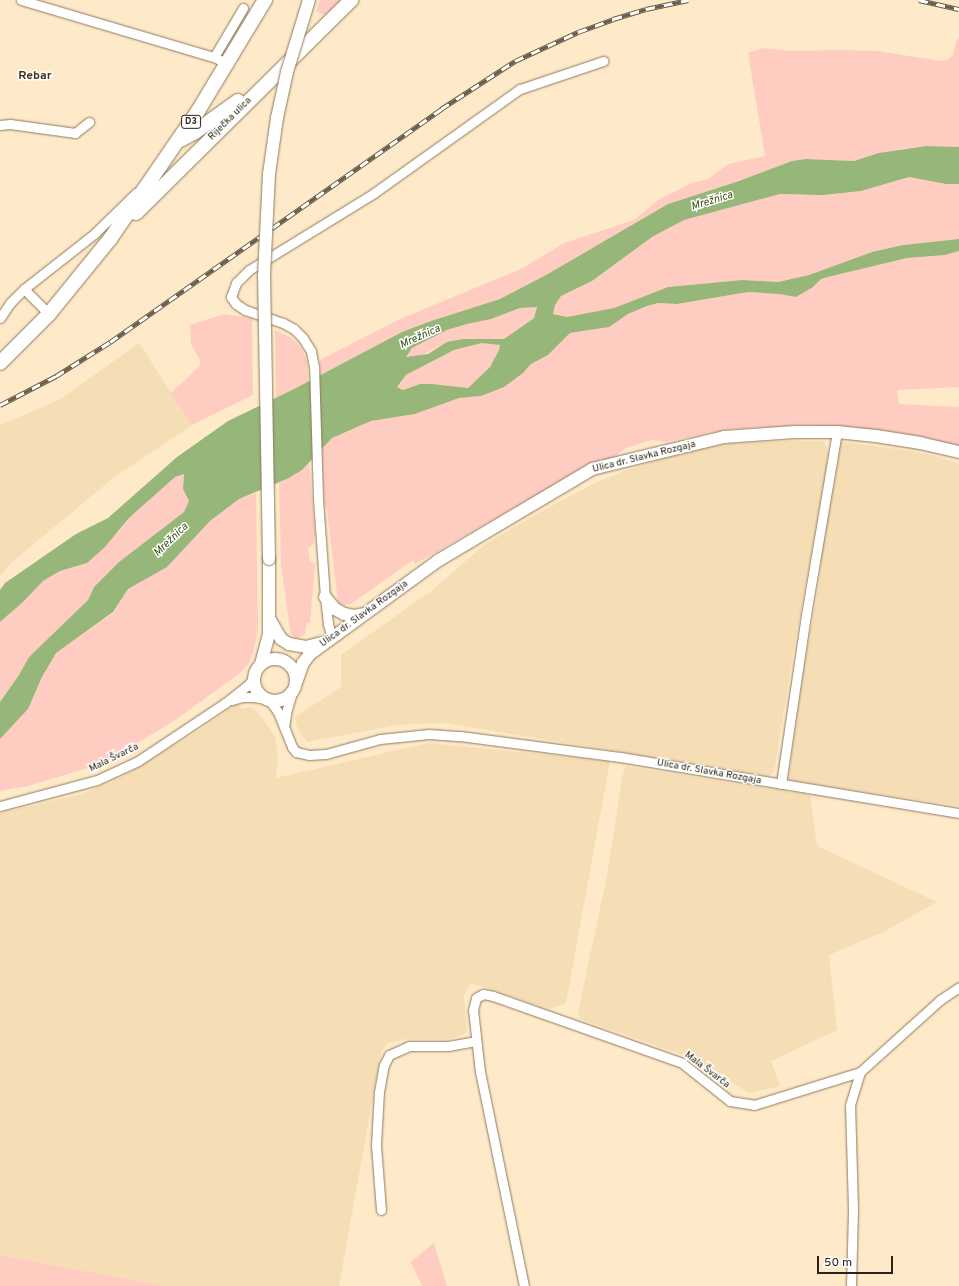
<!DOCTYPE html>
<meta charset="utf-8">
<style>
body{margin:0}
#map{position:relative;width:959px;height:1286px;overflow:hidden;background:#feeac8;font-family:Overpass,sans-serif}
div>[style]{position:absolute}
.built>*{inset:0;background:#f5ddb5}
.green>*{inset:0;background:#ffccc2}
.water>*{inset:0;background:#97b77a}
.roads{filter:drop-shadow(0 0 1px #8c7a5c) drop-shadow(0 0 1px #8c7a5c)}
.street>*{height:9px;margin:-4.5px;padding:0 4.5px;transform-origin:4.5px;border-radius:4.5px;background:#fff}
.secondary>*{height:12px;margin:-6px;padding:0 6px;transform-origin:6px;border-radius:6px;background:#fff}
.secondary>.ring{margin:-6px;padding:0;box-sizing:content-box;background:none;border:12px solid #fff;border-radius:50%}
.primary>*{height:14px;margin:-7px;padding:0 7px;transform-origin:7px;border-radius:7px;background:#fff}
.rail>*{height:4.5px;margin-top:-2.25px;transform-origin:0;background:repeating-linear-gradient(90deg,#fff 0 9px,#685e4b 0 18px);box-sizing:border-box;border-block:1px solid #685e4b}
.bridges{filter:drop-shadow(0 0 1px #8c7a5c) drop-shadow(0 0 1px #8c7a5c)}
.secondary-bridge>*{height:12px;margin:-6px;padding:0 6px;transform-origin:6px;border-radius:6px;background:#fff}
span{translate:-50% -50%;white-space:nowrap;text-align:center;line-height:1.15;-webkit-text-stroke:3px #fff;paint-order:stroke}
.shield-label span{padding:1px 3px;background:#fff;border:1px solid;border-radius:3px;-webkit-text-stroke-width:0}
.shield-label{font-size:9px;color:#2a2317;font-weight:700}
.street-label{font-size:10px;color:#2a2317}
.water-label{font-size:11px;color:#324f0e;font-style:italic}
.quarter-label{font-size:12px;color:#433417;font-weight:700}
.scale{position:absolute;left:817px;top:1256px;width:76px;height:18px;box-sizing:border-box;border:2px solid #2a2317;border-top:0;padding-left:5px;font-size:12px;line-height:14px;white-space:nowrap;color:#2a2317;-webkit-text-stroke:3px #fff;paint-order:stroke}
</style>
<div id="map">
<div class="built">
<i style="clip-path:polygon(139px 343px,192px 425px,112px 479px,12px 562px,0 576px,0 425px,59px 400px)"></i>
<i style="clip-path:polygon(782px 441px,824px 441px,829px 455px,795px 642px,776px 761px,774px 772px,768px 776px,444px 723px,397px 725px,307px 742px,298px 730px,295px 717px,341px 687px,341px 655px,431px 591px,484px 545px,540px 512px,593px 484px,624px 471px,689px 451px,727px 444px)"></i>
<i style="clip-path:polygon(842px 442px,904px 450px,932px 455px,959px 464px,959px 806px,788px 780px,804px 668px,820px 578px,821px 554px)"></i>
<i style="clip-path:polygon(237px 703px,242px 709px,251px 707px,257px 711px,275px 736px,278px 756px,276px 778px,428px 743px,610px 761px,566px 1003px,550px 1009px,471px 983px,464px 995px,467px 1032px,458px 1037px,443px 1040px,406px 1039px,388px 1043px,381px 1052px,339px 1286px,164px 1286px,0 1255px,0 813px,82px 794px,126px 775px,199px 730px)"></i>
<i style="clip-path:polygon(626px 766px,810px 795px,817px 846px,937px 902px,883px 932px,829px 955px,837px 1030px,771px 1061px,780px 1086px,749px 1093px,695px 1059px,580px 1019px,578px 1012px,607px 876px,622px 778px)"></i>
</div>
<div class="green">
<i style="clip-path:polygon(320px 0,341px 0,326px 14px,323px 15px,316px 11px)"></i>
<i style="clip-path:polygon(959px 38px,959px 147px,926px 146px,901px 149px,854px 161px,806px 159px,792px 161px,739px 181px,668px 204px,546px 275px,500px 299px,431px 321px,402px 332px,320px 375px,320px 360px,400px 319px,523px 268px,564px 243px,634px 220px,661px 198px,692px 183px,708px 179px,728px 164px,765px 156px,748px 53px,764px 48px,792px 51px,838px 50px,877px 51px,941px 61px,947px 60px,953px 55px,956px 41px)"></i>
<i style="clip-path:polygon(909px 177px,946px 184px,959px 184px,959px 239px,903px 245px,872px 252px,809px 275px,778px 282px,742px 280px,668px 287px,614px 308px,567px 317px,553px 314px,555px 305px,561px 296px,592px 281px,652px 237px,684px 220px,780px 194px,824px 195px,861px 191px)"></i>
<i style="clip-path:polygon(959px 251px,959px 387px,897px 390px,899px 404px,959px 407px,959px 446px,892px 432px,806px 425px,729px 429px,666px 442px,652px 440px,626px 448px,607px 462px,565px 479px,415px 564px,413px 560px,351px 604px,342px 605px,338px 602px,327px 510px,324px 502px,322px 449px,332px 438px,371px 421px,415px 414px,459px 398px,481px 396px,523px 373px,531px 364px,548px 355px,570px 333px,592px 330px,647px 306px,658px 303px,677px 304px,748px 292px,779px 294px,796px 297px,813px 287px,821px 279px,832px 276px,907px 258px,945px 255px)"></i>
<i style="clip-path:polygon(537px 307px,534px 318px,504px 339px,463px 339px,436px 348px,421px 356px,405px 358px,412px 348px,447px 330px,467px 324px,491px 319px,520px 308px)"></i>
<i style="clip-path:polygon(224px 314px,252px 318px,253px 395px,192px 425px,171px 393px,200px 366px,200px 360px,191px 344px,190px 325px)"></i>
<i style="clip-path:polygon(275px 330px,292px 338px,301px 347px,307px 361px,308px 382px,276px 398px)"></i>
<i style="clip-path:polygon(482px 343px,500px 344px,499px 350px,490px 367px,468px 388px,432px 384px,420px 384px,403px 390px,397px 387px,406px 375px,429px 363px,454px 350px)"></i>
<i style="clip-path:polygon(309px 462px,315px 533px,314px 543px,308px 549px,310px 562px,315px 564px,310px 623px,307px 623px,305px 635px,296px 639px,291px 634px,290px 630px,281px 564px,279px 483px,302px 470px)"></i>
<i style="clip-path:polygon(184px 473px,183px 489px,189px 501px,184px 512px,119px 562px,94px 587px,88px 600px,29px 657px,19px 675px,0 702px,0 622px,23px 602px,43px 581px,60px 571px,87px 563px,120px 530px,129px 518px,175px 477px)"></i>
<i style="clip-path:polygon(256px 493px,258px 628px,254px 650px,249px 663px,240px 673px,174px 721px,104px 763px,28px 786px,0 791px,0 739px,28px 709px,42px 677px,56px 653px,113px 613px,128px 589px,167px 567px,210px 521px,239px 499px)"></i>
<i style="clip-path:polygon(434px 1243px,447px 1286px,422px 1286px,411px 1262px)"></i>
<i style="clip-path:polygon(0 1255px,164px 1286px,0 1286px)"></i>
</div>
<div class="water">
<i style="clip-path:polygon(evenodd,926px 146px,959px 147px,959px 184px,946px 184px,909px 177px,861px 191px,824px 195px,780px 194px,684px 220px,652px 237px,592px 281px,561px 296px,555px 305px,553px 314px,567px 317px,614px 308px,668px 287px,742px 280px,778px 282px,809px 275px,872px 252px,903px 245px,959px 239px,959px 251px,945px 255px,907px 258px,832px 276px,821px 279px,813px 287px,796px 297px,779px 294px,748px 292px,677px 304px,658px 303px,647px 306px,628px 314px,609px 327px,570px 333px,548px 355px,531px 364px,523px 373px,504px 387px,481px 396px,459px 398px,415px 414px,371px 421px,332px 438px,302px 470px,289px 478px,239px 499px,210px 521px,167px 567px,128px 589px,113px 612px,56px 653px,42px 677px,28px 709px,0 739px,0 702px,19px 675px,29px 657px,88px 600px,94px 587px,119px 562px,184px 512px,189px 501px,183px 489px,184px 474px,175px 477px,129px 518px,104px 548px,87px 563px,60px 571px,43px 581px,23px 602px,0 622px,0 590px,5px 583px,76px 534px,108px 518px,177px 457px,228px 421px,294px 389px,402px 332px,431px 321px,500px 299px,546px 275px,668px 204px,739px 181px,792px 161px,806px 159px,854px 161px,879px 153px,926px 146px,537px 307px,534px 318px,504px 339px,463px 339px,447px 342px,428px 354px,406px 357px,412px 348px,447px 330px,467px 324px,491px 319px,520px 308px,537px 307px,926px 146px,482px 343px,500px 345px,499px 350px,490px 367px,468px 388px,432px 384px,420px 384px,403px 390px,397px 387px,406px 375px,429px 363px,454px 350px,482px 343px)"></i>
</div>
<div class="roads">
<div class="street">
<i style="left:21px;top:0;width:201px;rotate:16.5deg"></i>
<i style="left:214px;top:57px;width:13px;rotate:27deg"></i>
<i style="left:214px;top:57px;width:57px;rotate:-59.4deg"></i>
<i style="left:0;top:125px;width:10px;rotate:-6deg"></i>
<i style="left:10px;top:124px;width:66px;rotate:7.9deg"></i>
<i style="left:75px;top:133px;width:18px;rotate:-38deg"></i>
<i style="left:24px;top:289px;width:89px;rotate:-38.2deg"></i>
<i style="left:94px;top:234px;width:59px;rotate:-44.3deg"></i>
<i style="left:0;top:318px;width:18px;rotate:-56deg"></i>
<i style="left:10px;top:303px;width:20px;rotate:-45deg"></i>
<i style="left:24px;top:289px;width:35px;rotate:45deg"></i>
<i style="left:332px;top:638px;width:15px;rotate:-106deg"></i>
<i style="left:328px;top:624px;width:27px;rotate:-96deg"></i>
<i style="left:325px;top:597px;width:98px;rotate:-94.1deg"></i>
<i style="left:318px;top:499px;width:132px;rotate:-91.7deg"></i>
<i style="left:314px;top:367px;width:16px;rotate:-101deg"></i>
<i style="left:311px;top:351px;width:15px;rotate:-122deg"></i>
<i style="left:303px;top:338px;width:13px;rotate:-135deg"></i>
<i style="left:294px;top:329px;width:13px;rotate:-151deg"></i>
<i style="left:283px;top:323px;width:40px;rotate:-161.1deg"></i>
<i style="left:245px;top:310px;width:11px;rotate:-146deg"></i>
<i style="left:236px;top:304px;width:9px;rotate:-126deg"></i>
<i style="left:231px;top:297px;width:15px;rotate:-70deg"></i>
<i style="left:236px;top:283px;width:18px;rotate:-45deg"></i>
<i style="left:249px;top:270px;width:147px;rotate:-31.6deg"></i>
<i style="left:374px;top:193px;width:179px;rotate:-35.5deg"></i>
<i style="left:520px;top:89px;width:88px;rotate:-18.6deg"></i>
<i style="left:232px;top:700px;width:10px;rotate:-17deg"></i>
<i style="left:242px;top:697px;width:11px"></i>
<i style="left:253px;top:697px;width:12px;rotate:9deg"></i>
<i style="left:270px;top:701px;width:14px;rotate:54deg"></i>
<i style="left:278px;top:712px;width:38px;rotate:68deg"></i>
<i style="left:292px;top:747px;width:6px;rotate:51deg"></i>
<i style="left:296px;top:752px;width:13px;rotate:13deg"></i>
<i style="left:309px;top:755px;width:17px;rotate:-3deg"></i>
<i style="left:326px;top:754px;width:56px;rotate:-15.5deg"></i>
<i style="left:380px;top:739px;width:49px;rotate:-5.8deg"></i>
<i style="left:429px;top:734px;width:31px;rotate:4deg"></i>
<i style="left:460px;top:736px;width:161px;rotate:7.5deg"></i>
<i style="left:620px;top:757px;width:344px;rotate:9.4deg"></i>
<i style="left:284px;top:727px;width:18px;rotate:-81deg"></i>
<i style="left:287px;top:709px;width:17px;rotate:-73deg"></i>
<i style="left:781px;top:784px;width:171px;rotate:-81.6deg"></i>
<i style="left:806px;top:615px;width:186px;rotate:-80.4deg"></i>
<i style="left:0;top:806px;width:100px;rotate:-15deg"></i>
<i style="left:97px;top:780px;width:45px;rotate:-24.9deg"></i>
<i style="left:138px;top:761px;width:105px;rotate:-33.7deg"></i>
<i style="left:225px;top:703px;width:31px;rotate:-38deg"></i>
<i style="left:249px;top:684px;width:9px;rotate:-54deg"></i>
<i style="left:381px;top:1210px;width:65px;rotate:-94.4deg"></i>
<i style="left:376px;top:1145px;width:53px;rotate:-86.8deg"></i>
<i style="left:379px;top:1092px;width:27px;rotate:-80deg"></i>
<i style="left:384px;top:1065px;width:11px;rotate:-63deg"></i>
<i style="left:389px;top:1055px;width:22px;rotate:-24deg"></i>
<i style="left:409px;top:1046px;width:39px"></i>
<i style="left:448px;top:1046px;width:28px;rotate:-10deg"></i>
<i style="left:524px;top:1286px;width:218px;rotate:-101.6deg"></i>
<i style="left:480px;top:1072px;width:62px;rotate:-96.4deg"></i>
<i style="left:473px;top:1010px;width:12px;rotate:-76deg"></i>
<i style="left:476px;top:998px;width:8px;rotate:-30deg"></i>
<i style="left:483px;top:994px;width:10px;rotate:11deg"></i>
<i style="left:493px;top:996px;width:201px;rotate:19.5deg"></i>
<i style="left:682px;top:1063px;width:61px;rotate:38.4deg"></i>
<i style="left:730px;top:1101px;width:24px;rotate:9deg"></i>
<i style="left:754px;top:1105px;width:111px;rotate:-17.3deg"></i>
<i style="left:860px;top:1072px;width:108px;rotate:-42deg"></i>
<i style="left:940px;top:1000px;width:23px;rotate:-34deg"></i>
<i style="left:851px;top:1286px;width:76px;rotate:-88.5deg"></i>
<i style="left:853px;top:1210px;width:105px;rotate:-91.6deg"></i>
<i style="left:850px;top:1105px;width:34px;rotate:-73deg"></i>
</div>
<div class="secondary">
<i style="left:325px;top:597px;width:16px;rotate:50deg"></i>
<i style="left:335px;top:609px;width:10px;rotate:29deg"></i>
<i style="left:344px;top:614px;width:10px;rotate:11deg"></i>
<i style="left:354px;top:616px;width:10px;rotate:-11deg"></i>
<i style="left:270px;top:620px;width:22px;rotate:60deg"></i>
<i style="left:281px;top:639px;width:9px;rotate:32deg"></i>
<i style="left:289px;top:644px;width:17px;rotate:10deg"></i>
<i style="left:306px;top:647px;width:16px;rotate:-14deg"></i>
<i class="ring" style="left:254px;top:659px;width:30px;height:30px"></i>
<i style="left:261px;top:664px;width:30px;rotate:-75deg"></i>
<i style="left:269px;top:635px;width:76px;rotate:-90deg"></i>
<i style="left:297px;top:680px;width:18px;rotate:-71deg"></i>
<i style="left:303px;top:663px;width:11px;rotate:-52deg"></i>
<i style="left:310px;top:654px;width:160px;rotate:-36.1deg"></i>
<i style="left:439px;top:560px;width:178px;rotate:-30.7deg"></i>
<i style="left:592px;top:469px;width:136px;rotate:-13.6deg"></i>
<i style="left:724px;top:437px;width:71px;rotate:-4deg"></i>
<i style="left:795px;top:432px;width:42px"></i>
<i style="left:837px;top:432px;width:39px;rotate:6deg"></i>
<i style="left:876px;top:436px;width:45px;rotate:9deg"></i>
<i style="left:920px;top:443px;width:40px;rotate:13deg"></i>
</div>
<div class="primary">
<i style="left:180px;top:140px;width:17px;rotate:-28deg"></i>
<i style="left:195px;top:132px;width:53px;rotate:-35.8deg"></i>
<i style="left:136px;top:213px;width:303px;rotate:-44.7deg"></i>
<i style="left:0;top:363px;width:69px;rotate:-45deg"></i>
<i style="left:49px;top:314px;width:97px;rotate:-50.9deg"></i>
<i style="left:110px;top:239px;width:155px;rotate:-55.5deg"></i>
<i style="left:198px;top:111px;width:130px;rotate:-58.9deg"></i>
</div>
</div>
<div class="rail">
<i style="left:919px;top:0;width:41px;rotate:12.7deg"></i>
<i style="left:0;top:405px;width:63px;rotate:-27.4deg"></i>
<i style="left:56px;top:376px;width:64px;rotate:-32.2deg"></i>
<i style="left:110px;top:342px;width:405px;rotate:-35.1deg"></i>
<i style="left:441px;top:109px;width:88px;rotate:-33deg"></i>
<i style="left:515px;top:61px;width:69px;rotate:-24.7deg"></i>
<i style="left:578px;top:32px;width:37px;rotate:-20deg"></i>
<i style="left:613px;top:19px;width:34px;rotate:-17deg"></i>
<i style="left:646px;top:9px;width:43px;rotate:-12.1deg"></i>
</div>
<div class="bridges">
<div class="secondary-bridge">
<i style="left:269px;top:559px;width:283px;rotate:-91deg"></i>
<i style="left:264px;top:276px;width:102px;rotate:-87.2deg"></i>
<i style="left:269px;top:174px;width:57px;rotate:-81.9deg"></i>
<i style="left:277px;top:118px;width:47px;rotate:-77.7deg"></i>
<i style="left:287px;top:72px;width:75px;rotate:-73deg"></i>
</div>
</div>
<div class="shield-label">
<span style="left:191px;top:122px">D3</span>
</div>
<div class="street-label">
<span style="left:230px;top:119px;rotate:-45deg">Riječka ulica</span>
<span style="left:644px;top:457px;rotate:-14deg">Ulica dr. Slavka Rozgaja</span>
<span style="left:364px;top:614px;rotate:-36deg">Ulica dr. Slavka Rozgaja</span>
<span style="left:114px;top:758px;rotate:-26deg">Mala Švarča</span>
<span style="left:709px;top:772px;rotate:10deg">Ulica dr. Slavka Rozgaja</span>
<span style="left:707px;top:1070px;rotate:37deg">Mala Švarča</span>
</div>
<div class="water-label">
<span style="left:712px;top:201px;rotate:-17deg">Mrežnica</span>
<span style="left:420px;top:337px;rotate:-24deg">Mrežnica</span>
<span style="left:171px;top:540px;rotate:-44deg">Mrežnica</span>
</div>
<div class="quarter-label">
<span style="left:35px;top:77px">Rebar</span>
</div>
<div class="scale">50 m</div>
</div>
